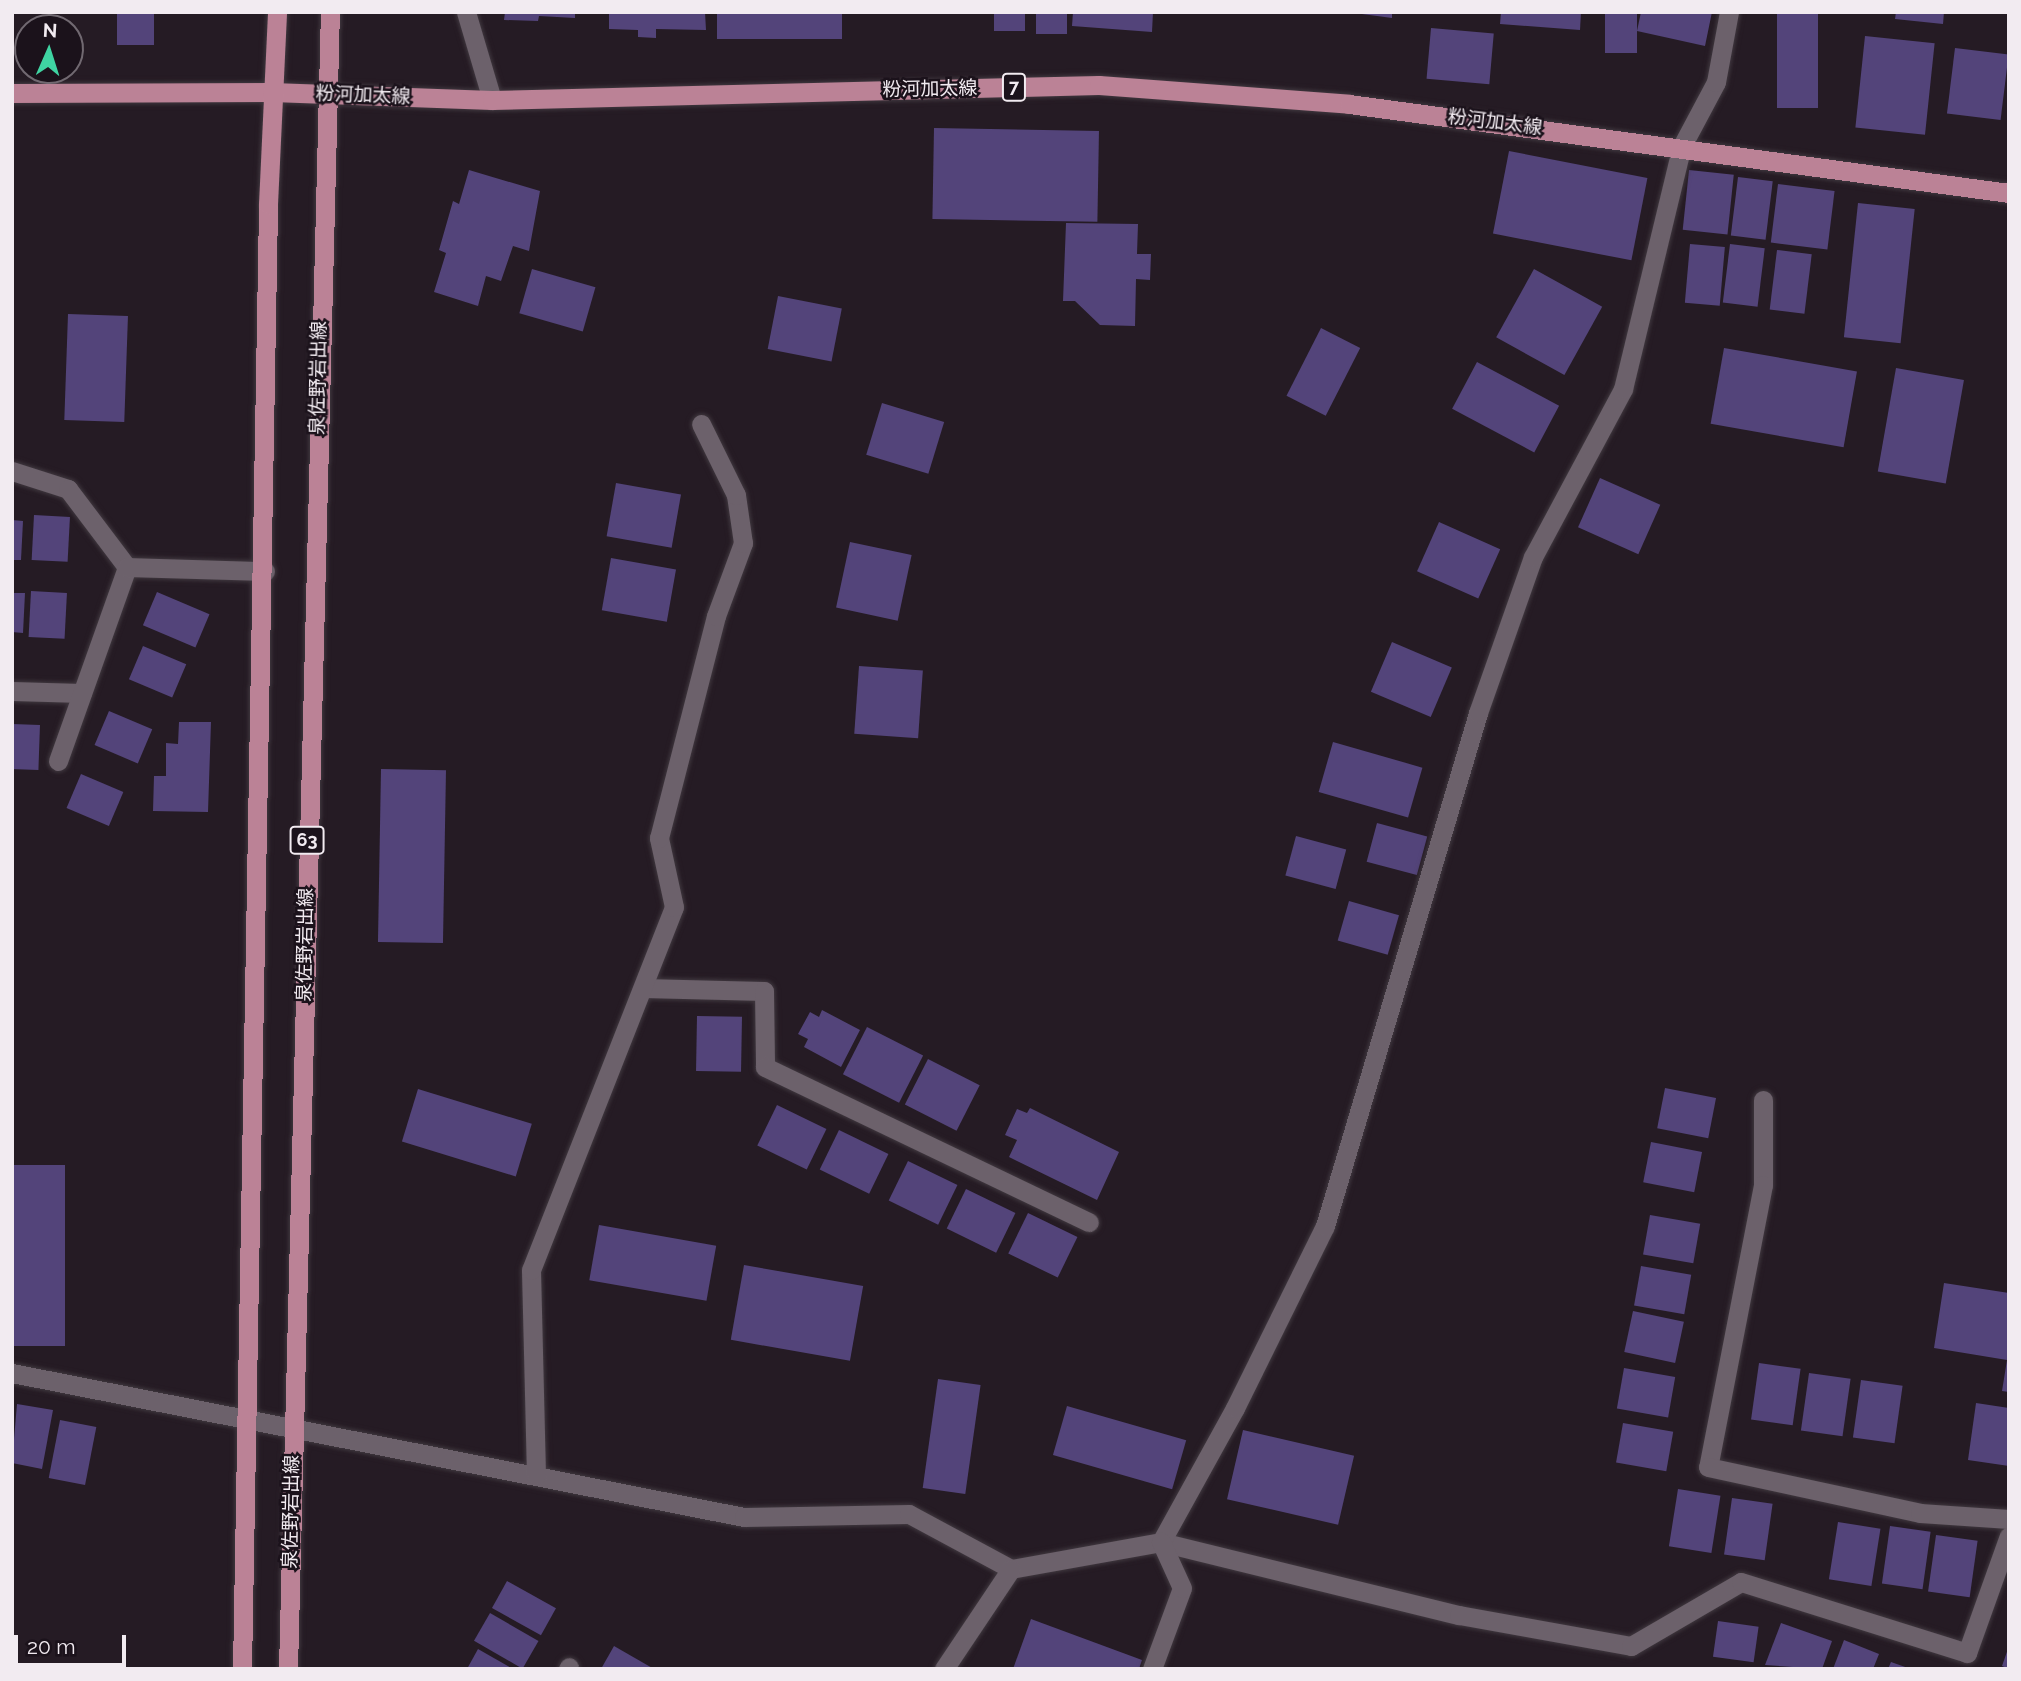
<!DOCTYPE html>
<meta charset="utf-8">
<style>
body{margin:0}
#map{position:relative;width:2021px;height:1681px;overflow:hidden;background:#251b24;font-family:Raleway,"Noto Sans JP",sans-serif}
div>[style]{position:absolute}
.building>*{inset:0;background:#53447a;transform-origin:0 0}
.roads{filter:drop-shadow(0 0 2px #40383f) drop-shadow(0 0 2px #40383f)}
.minor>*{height:19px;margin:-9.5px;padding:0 9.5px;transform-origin:9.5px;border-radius:9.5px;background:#6c616b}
.primary>*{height:19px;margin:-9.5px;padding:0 9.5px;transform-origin:9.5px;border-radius:9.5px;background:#bb8296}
span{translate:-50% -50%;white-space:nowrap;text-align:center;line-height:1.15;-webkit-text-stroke:5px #1b121b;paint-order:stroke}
.shield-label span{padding:2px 5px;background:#1b121b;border:2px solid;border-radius:5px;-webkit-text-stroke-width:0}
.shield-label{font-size:18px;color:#f2ebf1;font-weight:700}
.street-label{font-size:19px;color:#f2ebf1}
.frame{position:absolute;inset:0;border:14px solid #f2ebf1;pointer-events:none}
.north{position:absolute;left:14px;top:14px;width:70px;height:70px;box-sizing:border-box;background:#1b121b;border:2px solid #716971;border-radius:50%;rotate:3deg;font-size:19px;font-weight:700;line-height:28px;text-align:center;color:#f2ebf1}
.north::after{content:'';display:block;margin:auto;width:24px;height:32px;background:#3fd4a2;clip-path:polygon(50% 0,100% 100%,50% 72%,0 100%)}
.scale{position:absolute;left:14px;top:1635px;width:112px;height:32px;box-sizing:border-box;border:4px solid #f2ebf1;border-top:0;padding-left:9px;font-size:21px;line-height:24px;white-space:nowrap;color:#f2ebf1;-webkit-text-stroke:5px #1b121b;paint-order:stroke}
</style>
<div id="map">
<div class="building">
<i style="left:117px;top:12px;width:37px;height:33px"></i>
<i style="clip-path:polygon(505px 12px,575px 12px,575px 18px,539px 16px,538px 21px,504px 20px)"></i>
<i style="clip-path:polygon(609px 12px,705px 12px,706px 30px,656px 29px,656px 38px,638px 37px,638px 30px,609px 29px)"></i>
<i style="left:717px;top:12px;width:125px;height:27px"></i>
<i style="left:994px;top:12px;width:31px;height:19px"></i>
<i style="left:1036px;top:12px;width:31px;height:22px"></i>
<i style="clip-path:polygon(1073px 12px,1153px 12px,1152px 32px,1072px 26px)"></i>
<i style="clip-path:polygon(1347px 12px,1392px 12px,1392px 18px)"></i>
<i style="clip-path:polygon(1501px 12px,1581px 12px,1580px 30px,1500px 24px)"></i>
<i style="left:1605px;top:12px;width:32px;height:41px"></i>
<i style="clip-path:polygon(1641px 12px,1712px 12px,1705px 46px,1637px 31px)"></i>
<i style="left:1777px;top:12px;width:41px;height:96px"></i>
<i style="clip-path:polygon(1896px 12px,1944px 12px,1943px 24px,1895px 19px)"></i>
<i style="left:1431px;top:28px;width:63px;height:51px;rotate:5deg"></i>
<i style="left:1865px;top:36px;width:70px;height:92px;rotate:6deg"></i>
<i style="left:1955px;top:48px;width:54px;height:66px;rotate:7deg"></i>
<i style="left:934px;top:128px;width:165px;height:91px;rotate:1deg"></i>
<i style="left:1509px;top:151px;width:141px;height:84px;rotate:11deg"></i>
<i style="clip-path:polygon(469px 170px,540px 191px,529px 251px,513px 246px,501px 281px,486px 276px,478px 306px,434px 292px,446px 253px,439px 250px,453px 201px,459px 204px)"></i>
<i style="left:1689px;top:170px;width:45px;height:60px;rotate:6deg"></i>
<i style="left:1738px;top:177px;width:35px;height:59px;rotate:7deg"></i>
<i style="left:1778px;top:184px;width:57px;height:59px;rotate:7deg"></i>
<i style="left:1858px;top:203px;width:57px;height:135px;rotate:6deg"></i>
<i style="clip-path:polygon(1066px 223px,1138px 224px,1137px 254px,1151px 254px,1150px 280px,1136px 279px,1135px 326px,1100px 325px,1075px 301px,1063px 301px)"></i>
<i style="left:1690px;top:244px;width:35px;height:59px;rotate:5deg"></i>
<i style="left:1730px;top:244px;width:35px;height:59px;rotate:7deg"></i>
<i style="left:1777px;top:250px;width:35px;height:60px;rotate:7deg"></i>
<i style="left:532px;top:269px;width:66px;height:46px;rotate:16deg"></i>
<i style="left:1534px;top:269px;width:78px;height:78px;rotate:29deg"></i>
<i style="left:778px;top:296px;width:65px;height:54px;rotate:11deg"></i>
<i style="left:68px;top:314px;width:60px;height:106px;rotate:2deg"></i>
<i style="left:1321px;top:328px;width:44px;height:76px;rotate:27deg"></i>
<i style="left:1724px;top:348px;width:135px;height:77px;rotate:10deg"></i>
<i style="left:1477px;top:362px;width:93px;height:53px;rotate:28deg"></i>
<i style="left:1896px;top:368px;width:69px;height:105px;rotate:10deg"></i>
<i style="left:882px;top:403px;width:65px;height:54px;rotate:17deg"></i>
<i style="left:1600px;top:478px;width:66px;height:54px;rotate:24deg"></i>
<i style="left:616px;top:483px;width:66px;height:54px;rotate:10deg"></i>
<i style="left:34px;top:515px;width:36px;height:45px;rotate:3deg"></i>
<i style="clip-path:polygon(12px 520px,23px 521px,21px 560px,12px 560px)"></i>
<i style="left:1439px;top:522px;width:67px;height:54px;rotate:24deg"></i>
<i style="left:850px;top:542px;width:63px;height:67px;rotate:12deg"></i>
<i style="left:611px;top:558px;width:66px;height:53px;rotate:10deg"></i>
<i style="left:31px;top:591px;width:36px;height:46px;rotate:3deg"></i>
<i style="left:157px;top:592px;width:57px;height:36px;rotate:23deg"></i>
<i style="clip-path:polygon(12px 593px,25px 593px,23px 633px,12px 632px)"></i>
<i style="left:1392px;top:642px;width:65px;height:54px;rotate:23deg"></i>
<i style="left:143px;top:646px;width:47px;height:36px;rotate:23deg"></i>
<i style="left:859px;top:666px;width:64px;height:68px;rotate:4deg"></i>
<i style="left:109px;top:711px;width:47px;height:37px;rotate:23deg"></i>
<i style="clip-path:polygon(179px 722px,211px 722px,208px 812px,153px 811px,154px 776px,166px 776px,166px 743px,178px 744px)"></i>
<i style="left:12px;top:724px;width:28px;height:45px;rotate:2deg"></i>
<i style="left:1333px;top:742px;width:93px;height:52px;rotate:16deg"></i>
<i style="left:381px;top:769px;width:65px;height:173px;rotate:1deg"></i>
<i style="left:81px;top:774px;width:46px;height:37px;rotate:23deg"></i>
<i style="left:1377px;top:823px;width:52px;height:40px;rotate:15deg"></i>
<i style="left:1296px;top:836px;width:52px;height:41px;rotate:15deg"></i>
<i style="left:1349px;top:901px;width:52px;height:41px;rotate:16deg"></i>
<i style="clip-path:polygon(822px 1010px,860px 1030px,841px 1067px,804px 1047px,808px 1039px,798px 1034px,810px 1012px,819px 1017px)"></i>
<i style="left:697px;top:1016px;width:45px;height:55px;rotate:1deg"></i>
<i style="left:867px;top:1027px;width:63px;height:53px;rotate:27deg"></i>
<i style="left:928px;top:1059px;width:58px;height:51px;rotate:27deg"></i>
<i style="left:1665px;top:1088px;width:52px;height:41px;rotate:11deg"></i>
<i style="left:418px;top:1089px;width:119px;height:55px;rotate:17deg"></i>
<i style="left:777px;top:1105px;width:55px;height:45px;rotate:26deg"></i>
<i style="clip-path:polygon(1030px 1108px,1119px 1152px,1097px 1200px,1009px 1157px,1017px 1140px,1005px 1135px,1017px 1109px,1027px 1113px)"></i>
<i style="left:839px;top:1130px;width:55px;height:44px;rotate:26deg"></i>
<i style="left:1651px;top:1142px;width:52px;height:41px;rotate:11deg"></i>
<i style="left:908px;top:1161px;width:55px;height:44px;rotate:26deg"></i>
<i style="left:12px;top:1165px;width:53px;height:181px"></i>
<i style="left:966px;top:1189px;width:55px;height:44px;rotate:26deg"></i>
<i style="left:1028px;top:1213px;width:55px;height:45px;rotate:26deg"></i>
<i style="left:1650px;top:1215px;width:51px;height:40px;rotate:10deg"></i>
<i style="left:599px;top:1225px;width:119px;height:56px;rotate:10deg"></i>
<i style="left:744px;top:1265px;width:121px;height:76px;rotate:10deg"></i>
<i style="left:1641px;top:1266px;width:51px;height:40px;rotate:10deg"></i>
<i style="clip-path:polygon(1944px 1283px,2009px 1293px,2009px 1392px,2002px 1391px,2007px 1360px,1934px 1348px)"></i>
<i style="left:1633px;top:1311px;width:52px;height:42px;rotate:12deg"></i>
<i style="left:1759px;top:1363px;width:42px;height:57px;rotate:8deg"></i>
<i style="left:1624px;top:1368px;width:52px;height:41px;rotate:10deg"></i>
<i style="left:1809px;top:1373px;width:42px;height:58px;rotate:8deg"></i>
<i style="left:938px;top:1379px;width:43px;height:110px;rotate:8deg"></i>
<i style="left:1861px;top:1380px;width:42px;height:58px;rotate:8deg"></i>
<i style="clip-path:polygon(1976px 1403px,2009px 1408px,2009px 1466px,1968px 1460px)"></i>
<i style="clip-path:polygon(17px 1404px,53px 1410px,42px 1469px,12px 1463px)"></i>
<i style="left:1067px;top:1406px;width:124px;height:51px;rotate:16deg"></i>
<i style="left:60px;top:1420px;width:37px;height:59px;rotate:11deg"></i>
<i style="left:1623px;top:1423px;width:51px;height:40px;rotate:10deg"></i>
<i style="left:1243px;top:1430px;width:114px;height:71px;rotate:13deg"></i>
<i style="left:1678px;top:1489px;width:43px;height:58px;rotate:9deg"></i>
<i style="left:1732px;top:1498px;width:41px;height:57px;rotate:8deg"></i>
<i style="left:1838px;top:1522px;width:43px;height:58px;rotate:9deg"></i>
<i style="left:1890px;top:1526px;width:41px;height:58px;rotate:8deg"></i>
<i style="left:1936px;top:1535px;width:42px;height:57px;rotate:8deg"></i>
<i style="left:507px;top:1581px;width:56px;height:31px;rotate:29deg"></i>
<i style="left:490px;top:1613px;width:56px;height:32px;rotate:30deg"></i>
<i style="clip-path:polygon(1031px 1619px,1142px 1660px,1139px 1669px,1013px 1669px)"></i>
<i style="left:1718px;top:1621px;width:41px;height:36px;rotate:8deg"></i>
<i style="clip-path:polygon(1781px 1623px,1832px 1641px,1822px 1669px,1765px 1665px)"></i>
<i style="clip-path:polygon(1844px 1640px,1879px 1654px,1873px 1669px,1833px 1669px)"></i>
<i style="clip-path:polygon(614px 1646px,654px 1669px,601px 1669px)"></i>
<i style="clip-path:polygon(2009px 1646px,2009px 1669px,2002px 1666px)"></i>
<i style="clip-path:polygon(478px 1649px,513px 1669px,467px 1669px)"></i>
<i style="clip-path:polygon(1891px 1662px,1908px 1668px,1908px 1669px,1888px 1669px)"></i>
</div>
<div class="roads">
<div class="minor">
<i style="left:466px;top:12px;width:92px;rotate:73.5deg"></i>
<i style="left:12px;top:471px;width:59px;rotate:17.8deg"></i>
<i style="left:68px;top:489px;width:98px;rotate:52.9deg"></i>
<i style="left:12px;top:691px;width:70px;rotate:1.6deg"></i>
<i style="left:58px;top:761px;width:206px;rotate:-70.4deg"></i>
<i style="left:127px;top:567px;width:138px;rotate:1.7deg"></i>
<i style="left:643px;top:988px;width:121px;rotate:1.4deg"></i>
<i style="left:764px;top:991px;width:76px;rotate:89.2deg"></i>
<i style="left:765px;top:1067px;width:359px;rotate:25.6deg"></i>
<i style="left:1763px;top:1100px;width:85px;rotate:90deg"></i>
<i style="left:1763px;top:1185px;width:287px;rotate:101deg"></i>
<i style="left:1708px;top:1467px;width:217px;rotate:12.2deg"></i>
<i style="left:1920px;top:1513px;width:89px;rotate:3.9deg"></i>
<i style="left:12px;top:1373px;width:746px;rotate:11.13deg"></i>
<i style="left:744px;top:1517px;width:165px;rotate:-1deg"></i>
<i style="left:909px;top:1514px;width:116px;rotate:28.3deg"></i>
<i style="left:1011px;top:1569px;width:152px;rotate:-10.2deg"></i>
<i style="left:1161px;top:1542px;width:307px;rotate:13.8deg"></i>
<i style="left:1459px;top:1615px;width:175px;rotate:10.2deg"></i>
<i style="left:1631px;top:1646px;width:127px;rotate:-30.2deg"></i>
<i style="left:1741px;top:1582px;width:237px;rotate:17.4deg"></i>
<i style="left:1967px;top:1653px;width:124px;rotate:-70.3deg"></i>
<i style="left:536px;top:1475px;width:205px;rotate:-91.4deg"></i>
<i style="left:531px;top:1270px;width:390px;rotate:-68.5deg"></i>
<i style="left:674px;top:907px;width:71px;rotate:-102.3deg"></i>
<i style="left:659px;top:838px;width:229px;rotate:-75.6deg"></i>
<i style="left:716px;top:616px;width:78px;rotate:-69.7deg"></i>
<i style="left:743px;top:543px;width:49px;rotate:-98.3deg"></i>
<i style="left:736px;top:495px;width:79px;rotate:-116.2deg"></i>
<i style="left:1161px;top:1542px;width:153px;rotate:-61.1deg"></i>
<i style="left:1235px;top:1408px;width:203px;rotate:-63.7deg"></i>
<i style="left:1325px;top:1226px;width:535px;rotate:-73.39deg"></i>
<i style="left:1478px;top:713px;width:165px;rotate:-70.6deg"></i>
<i style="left:1533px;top:557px;width:191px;rotate:-61.8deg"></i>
<i style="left:1623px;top:389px;width:250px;rotate:-76.4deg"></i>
<i style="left:1682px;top:146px;width:72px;rotate:-62deg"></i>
<i style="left:1716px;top:82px;width:71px;rotate:-79.5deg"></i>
<i style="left:568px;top:1669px;width:2px;rotate:-63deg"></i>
<i style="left:944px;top:1669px;width:120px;rotate:-56.2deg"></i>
<i style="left:1152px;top:1669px;width:86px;rotate:-69.7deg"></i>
<i style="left:1182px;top:1588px;width:51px;rotate:-114.5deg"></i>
</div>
<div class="primary">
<i style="left:12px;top:93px;width:260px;rotate:-0.2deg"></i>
<i style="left:272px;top:92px;width:220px;rotate:2.1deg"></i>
<i style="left:492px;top:100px;width:607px;rotate:-1.42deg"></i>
<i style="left:1099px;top:85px;width:251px;rotate:4.3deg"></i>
<i style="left:1349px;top:104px;width:666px;rotate:7.68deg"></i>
<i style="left:242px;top:1669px;width:1465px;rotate:-88.98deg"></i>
<i style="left:268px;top:204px;width:192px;rotate:-87.3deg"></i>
<i style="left:288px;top:1669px;width:1658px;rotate:-88.55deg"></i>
</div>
</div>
<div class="shield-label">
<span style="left:1014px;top:87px">7</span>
<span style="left:307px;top:840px">63</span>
</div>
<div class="street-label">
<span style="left:930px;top:89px;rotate:-1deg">粉河加太線</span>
<span style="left:363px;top:95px;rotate:2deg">粉河加太線</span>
<span style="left:1495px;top:122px;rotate:7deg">粉河加太線</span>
<span style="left:318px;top:378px;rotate:-89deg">泉佐野岩出線</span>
<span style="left:305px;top:945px;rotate:-89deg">泉佐野岩出線</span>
<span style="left:291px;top:1512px;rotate:-89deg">泉佐野岩出線</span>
</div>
<div class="frame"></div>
<div class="north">N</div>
<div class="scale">20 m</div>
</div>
